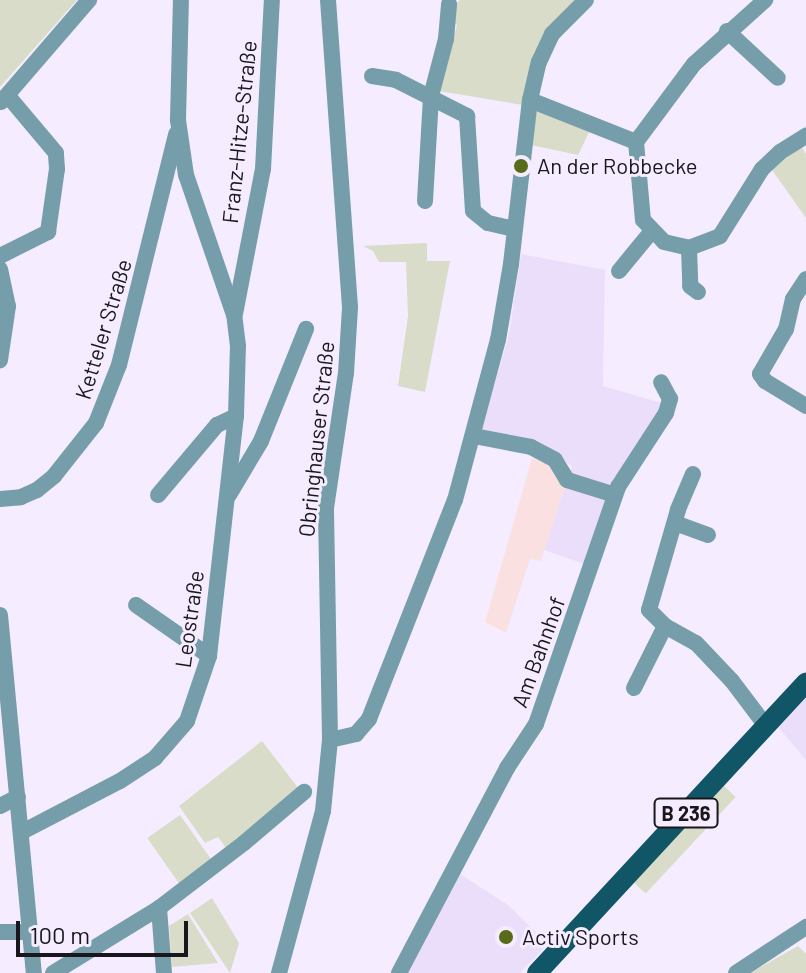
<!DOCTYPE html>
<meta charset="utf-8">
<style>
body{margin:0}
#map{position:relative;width:806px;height:973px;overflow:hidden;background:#f5edff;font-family:Barlow,sans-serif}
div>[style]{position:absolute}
.built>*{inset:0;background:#ebdefa}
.education>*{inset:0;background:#fbe0e2}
.green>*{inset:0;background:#d8dcc8;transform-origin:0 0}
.minor>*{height:16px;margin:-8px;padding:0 8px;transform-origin:8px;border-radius:8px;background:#769eaa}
.major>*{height:20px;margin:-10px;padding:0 10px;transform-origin:10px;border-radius:10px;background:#105667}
.dots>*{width:22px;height:22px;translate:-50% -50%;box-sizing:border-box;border:4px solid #f5edff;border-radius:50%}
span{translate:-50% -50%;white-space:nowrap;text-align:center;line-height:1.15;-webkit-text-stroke:6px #f5edff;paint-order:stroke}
.shield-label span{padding:2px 6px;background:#f5edff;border:2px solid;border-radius:6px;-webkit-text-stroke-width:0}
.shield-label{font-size:20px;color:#19161d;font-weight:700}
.street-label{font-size:22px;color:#19161d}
.poi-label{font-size:22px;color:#19161d}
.left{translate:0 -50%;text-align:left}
.scale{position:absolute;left:16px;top:921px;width:172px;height:36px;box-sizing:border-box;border:4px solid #19161d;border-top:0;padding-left:10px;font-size:24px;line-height:28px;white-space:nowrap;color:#19161d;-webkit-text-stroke:6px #f5edff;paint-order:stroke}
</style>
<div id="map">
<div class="built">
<i style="clip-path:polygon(521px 254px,605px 270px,603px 386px,665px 404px,587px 565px,544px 550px,572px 466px,546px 448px,480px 433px,509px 335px)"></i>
<i style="clip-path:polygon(806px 696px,806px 760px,777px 726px)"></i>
<i style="clip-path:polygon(457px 872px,508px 905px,548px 944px,520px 973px,404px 973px)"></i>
</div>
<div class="education">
<i style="clip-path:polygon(532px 458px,556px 467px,565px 486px,541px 561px,530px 559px,506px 633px,485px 622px)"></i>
</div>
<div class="green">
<i style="clip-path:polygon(0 0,77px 0,0 87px)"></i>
<i style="clip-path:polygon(460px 0,577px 0,550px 25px,531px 66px,523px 105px,439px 91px,457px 25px,454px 23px,455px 5px)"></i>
<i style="clip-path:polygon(537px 109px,590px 130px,578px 155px,531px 145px)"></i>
<i style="clip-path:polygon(801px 146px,806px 154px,806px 218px,770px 167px)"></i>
<i style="clip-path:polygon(427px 243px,427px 261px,450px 261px,425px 392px,398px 386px,408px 316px,406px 262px,379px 262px,373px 251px,363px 246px)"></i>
<i style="clip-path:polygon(262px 741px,299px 789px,228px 851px,218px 837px,205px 843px,179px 806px)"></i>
<i style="left:724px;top:786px;width:16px;height:132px;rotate:43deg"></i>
<i style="left:180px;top:815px;width:56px;height:40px;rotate:55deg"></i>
<i style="clip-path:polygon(212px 898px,239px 943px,230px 973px,190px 913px)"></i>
<i style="clip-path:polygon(188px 914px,218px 963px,172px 967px,169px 926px)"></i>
<i style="clip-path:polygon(798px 946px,806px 954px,806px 973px,750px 973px)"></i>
</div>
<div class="minor">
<i style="left:727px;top:31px;width:69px;rotate:42.7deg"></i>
<i style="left:372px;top:76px;width:24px;rotate:9deg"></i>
<i style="left:396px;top:80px;width:80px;rotate:26.9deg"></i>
<i style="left:467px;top:116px;width:95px;rotate:86.4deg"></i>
<i style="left:473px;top:211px;width:19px;rotate:39deg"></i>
<i style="left:488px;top:223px;width:27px;rotate:13deg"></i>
<i style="left:530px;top:100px;width:114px;rotate:21.6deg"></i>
<i style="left:636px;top:142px;width:97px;rotate:-53.4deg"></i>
<i style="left:694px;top:64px;width:96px;rotate:-42deg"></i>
<i style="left:1px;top:102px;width:135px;rotate:-49.2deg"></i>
<i style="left:636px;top:142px;width:78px;rotate:84.9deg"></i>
<i style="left:643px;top:220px;width:30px;rotate:46deg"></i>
<i style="left:664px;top:242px;width:26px;rotate:13deg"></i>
<i style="left:689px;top:248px;width:33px;rotate:-21deg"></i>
<i style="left:720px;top:236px;width:79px;rotate:-57.9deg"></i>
<i style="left:762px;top:169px;width:25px;rotate:-43deg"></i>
<i style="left:780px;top:152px;width:31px;rotate:-32deg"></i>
<i style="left:425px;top:201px;width:105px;rotate:-86.7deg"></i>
<i style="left:431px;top:96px;width:59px;rotate:-75.3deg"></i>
<i style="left:446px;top:39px;width:35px;rotate:-85deg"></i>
<i style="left:689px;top:248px;width:38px;rotate:88deg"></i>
<i style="left:690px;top:286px;width:10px;rotate:37deg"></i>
<i style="left:0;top:256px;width:54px;rotate:-26.6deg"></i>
<i style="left:48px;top:232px;width:64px;rotate:-81.9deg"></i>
<i style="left:57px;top:169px;width:16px;rotate:-94deg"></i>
<i style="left:56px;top:153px;width:75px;rotate:-130.1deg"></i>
<i style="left:0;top:269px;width:38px;rotate:78deg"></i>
<i style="left:8px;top:306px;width:55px;rotate:98.4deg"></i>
<i style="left:619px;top:271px;width:50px;rotate:-50.6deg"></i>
<i style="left:806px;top:279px;width:24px;rotate:123deg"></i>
<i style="left:793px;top:299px;width:31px;rotate:103deg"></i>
<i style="left:786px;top:329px;width:52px;rotate:120deg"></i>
<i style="left:760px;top:374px;width:9px;rotate:54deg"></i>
<i style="left:765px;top:381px;width:48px;rotate:31.4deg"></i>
<i style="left:235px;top:314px;width:148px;rotate:-79.1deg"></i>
<i style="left:263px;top:169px;width:169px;rotate:-87deg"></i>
<i style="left:474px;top:436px;width:58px;rotate:10.9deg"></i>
<i style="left:531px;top:447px;width:27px;rotate:28deg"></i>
<i style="left:555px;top:460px;width:23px;rotate:59deg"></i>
<i style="left:567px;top:480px;width:50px;rotate:17.4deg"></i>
<i style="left:693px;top:474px;width:39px;rotate:113deg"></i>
<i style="left:678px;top:510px;width:104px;rotate:106.2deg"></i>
<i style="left:649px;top:610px;width:23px;rotate:45deg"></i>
<i style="left:665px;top:626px;width:35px;rotate:29deg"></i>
<i style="left:696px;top:643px;width:52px;rotate:46.5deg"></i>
<i style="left:732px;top:681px;width:56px;rotate:52.9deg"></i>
<i style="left:158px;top:495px;width:92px;rotate:-49.9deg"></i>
<i style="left:217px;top:425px;width:21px;rotate:-25deg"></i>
<i style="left:229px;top:495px;width:63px;rotate:-59.3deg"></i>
<i style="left:261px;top:441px;width:121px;rotate:-68.1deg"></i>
<i style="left:0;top:499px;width:21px;rotate:-5deg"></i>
<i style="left:21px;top:497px;width:17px;rotate:-24deg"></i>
<i style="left:37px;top:490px;width:22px;rotate:-39deg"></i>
<i style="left:54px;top:476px;width:68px;rotate:-51.6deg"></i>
<i style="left:96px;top:423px;width:62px;rotate:-68.4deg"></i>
<i style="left:119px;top:365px;width:238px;rotate:-76.1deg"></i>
<i style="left:675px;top:523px;width:35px;rotate:20deg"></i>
<i style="left:136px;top:605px;width:89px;rotate:34.9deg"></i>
<i style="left:0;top:615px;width:360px;rotate:84.6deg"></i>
<i style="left:634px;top:688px;width:69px;rotate:-63.4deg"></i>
<i style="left:330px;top:740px;width:27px;rotate:-13deg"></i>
<i style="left:356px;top:734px;width:20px;rotate:-49deg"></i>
<i style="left:369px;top:719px;width:235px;rotate:-68.6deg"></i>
<i style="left:455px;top:500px;width:166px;rotate:-75deg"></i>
<i style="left:498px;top:340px;width:77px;rotate:-80.3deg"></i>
<i style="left:511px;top:264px;width:165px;rotate:-83.4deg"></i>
<i style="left:530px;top:100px;width:39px;rotate:-77deg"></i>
<i style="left:539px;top:62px;width:31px;rotate:-65deg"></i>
<i style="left:552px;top:34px;width:48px;rotate:-45deg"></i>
<i style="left:0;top:806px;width:20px;rotate:-27deg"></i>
<i style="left:22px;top:832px;width:110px;rotate:-27.5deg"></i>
<i style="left:120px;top:781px;width:42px;rotate:-33.3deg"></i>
<i style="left:155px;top:758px;width:49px;rotate:-49.1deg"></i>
<i style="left:187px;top:721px;width:69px;rotate:-71.3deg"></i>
<i style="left:209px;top:656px;width:242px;rotate:-83.6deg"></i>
<i style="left:236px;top:416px;width:70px;rotate:-88.4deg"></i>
<i style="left:238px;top:346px;width:31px;rotate:-97deg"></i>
<i style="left:234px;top:315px;width:148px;rotate:-108.9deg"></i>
<i style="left:186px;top:175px;width:56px;rotate:-98.3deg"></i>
<i style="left:178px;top:120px;width:120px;rotate:-88.6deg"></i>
<i style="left:159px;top:908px;width:65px;rotate:85.6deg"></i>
<i style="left:0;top:932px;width:30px"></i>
<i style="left:53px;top:973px;width:124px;rotate:-31.5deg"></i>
<i style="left:159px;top:908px;width:107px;rotate:-37.4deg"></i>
<i style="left:244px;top:843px;width:79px;rotate:-40.4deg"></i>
<i style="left:279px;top:973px;width:168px;rotate:-74.8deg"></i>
<i style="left:323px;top:811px;width:71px;rotate:-84.4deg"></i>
<i style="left:330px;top:740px;width:232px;rotate:-91deg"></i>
<i style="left:326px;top:508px;width:136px;rotate:-81.6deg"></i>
<i style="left:346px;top:373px;width:66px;rotate:-86.5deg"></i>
<i style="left:350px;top:307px;width:308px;rotate:-94.1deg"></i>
<i style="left:399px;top:973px;width:232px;rotate:-62.2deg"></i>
<i style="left:507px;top:768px;width:53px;rotate:-56.6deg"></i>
<i style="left:536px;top:724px;width:251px;rotate:-70.9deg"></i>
<i style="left:618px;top:487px;width:88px;rotate:-57deg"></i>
<i style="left:666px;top:413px;width:15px;rotate:-74deg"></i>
<i style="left:670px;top:399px;width:19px;rotate:-118deg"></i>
<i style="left:736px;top:973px;width:84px;rotate:-33.3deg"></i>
</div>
<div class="major">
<i style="left:537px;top:973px;width:396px;rotate:-47.2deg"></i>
</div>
<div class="dots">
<i style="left:521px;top:166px;background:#586b18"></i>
<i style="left:506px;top:937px;background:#586b18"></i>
</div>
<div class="shield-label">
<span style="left:686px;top:813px">B 236</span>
</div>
<div class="street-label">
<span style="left:239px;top:132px;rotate:-84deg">Franz-Hitze-Straße</span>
<span style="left:103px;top:329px;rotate:-73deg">Ketteler Straße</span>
<span style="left:316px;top:439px;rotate:-84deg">Obringhauser Straße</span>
<span style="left:189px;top:619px;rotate:-82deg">Leostraße</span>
<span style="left:538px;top:652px;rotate:-70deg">Am Bahnhof</span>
</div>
<div class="poi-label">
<span class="left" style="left:537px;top:166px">An der Robbecke</span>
<span class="left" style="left:522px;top:937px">Activ Sports</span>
</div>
<div class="scale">100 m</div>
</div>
